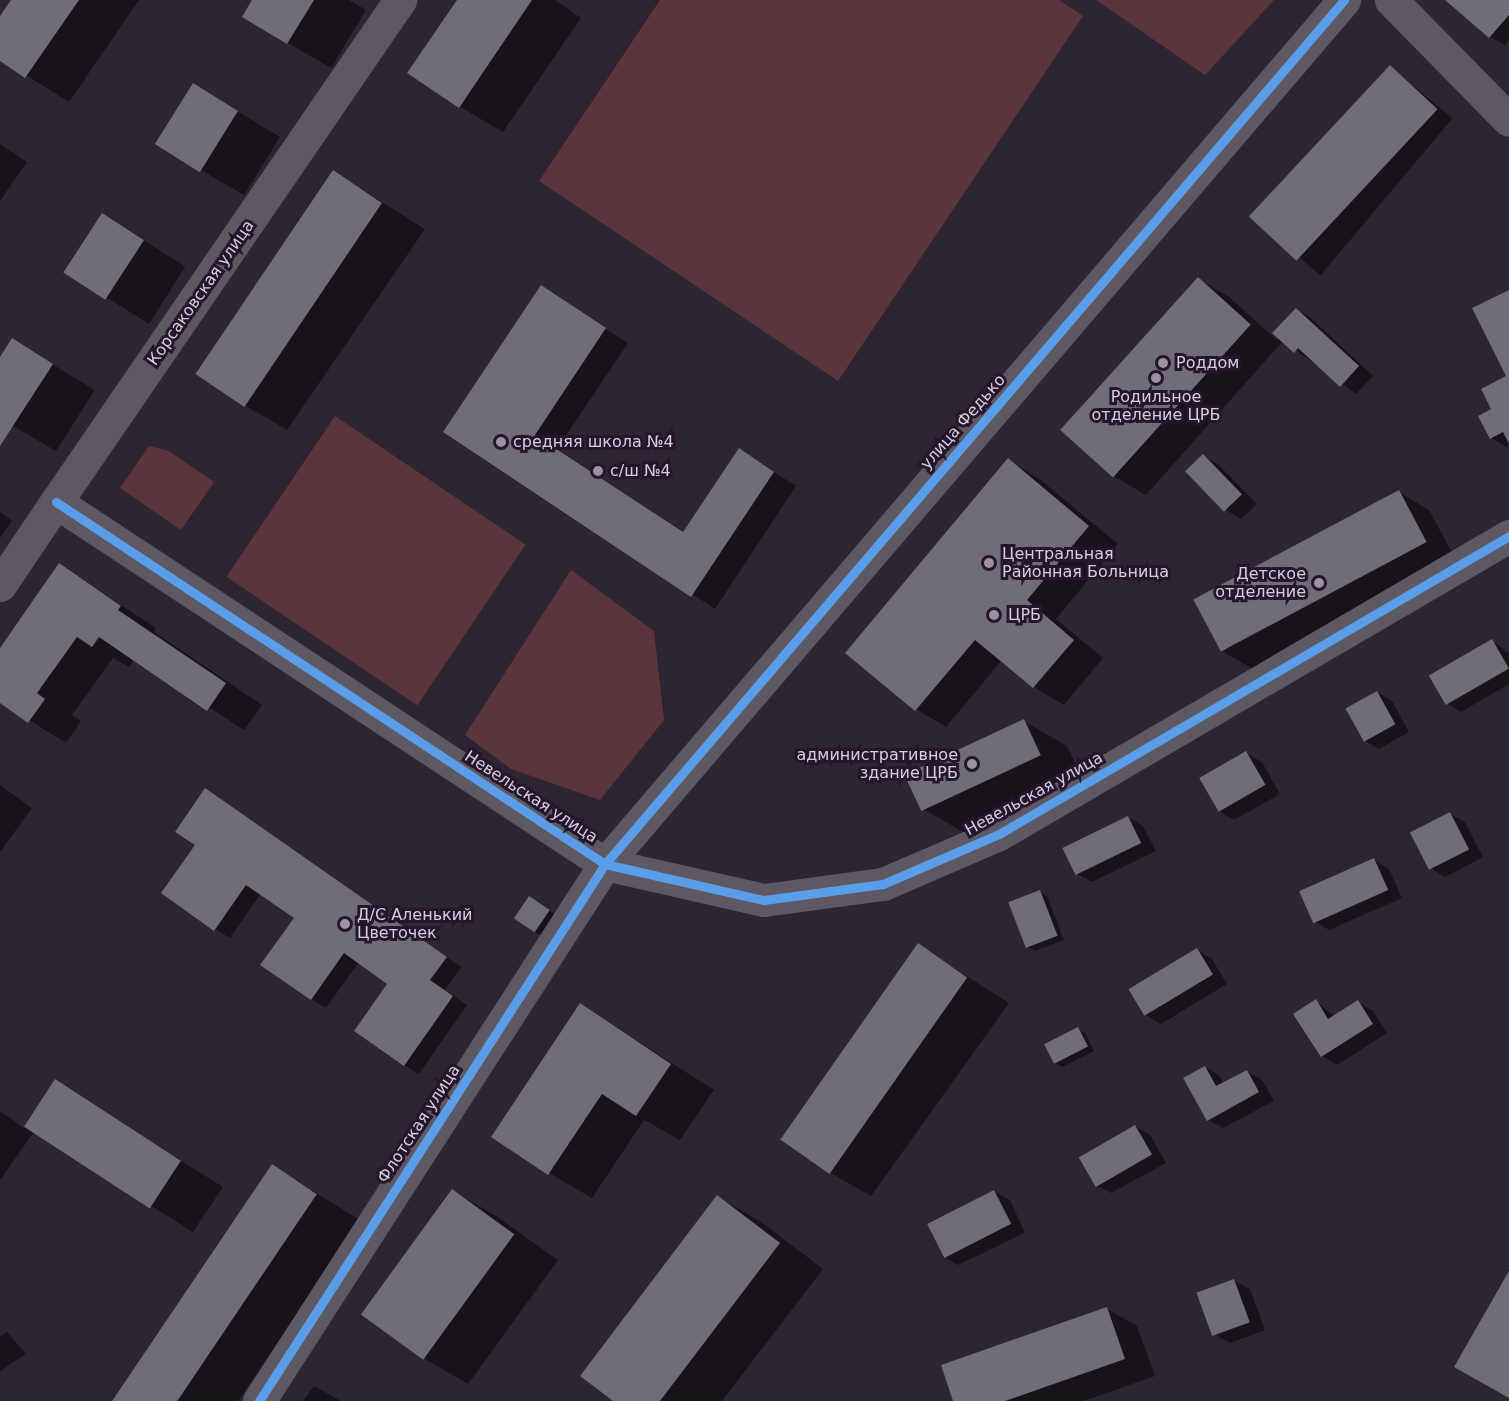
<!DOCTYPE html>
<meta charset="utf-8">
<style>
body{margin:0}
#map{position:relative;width:1509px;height:1401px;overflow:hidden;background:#2d2532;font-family:"DejaVu Sans",sans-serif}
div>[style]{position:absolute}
.green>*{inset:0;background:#5a353c;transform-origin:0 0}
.shadow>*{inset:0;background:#0007;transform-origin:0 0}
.building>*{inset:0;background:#706c78;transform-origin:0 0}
.minor>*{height:33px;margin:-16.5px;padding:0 16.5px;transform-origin:16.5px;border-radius:16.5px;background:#5e5862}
.tertiary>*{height:33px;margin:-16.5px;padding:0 16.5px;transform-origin:16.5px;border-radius:16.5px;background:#5e5862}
.cycleway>*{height:9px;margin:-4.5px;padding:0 4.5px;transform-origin:4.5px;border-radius:4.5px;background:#5a9eea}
.dots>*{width:16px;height:16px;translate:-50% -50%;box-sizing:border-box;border:3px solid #25162d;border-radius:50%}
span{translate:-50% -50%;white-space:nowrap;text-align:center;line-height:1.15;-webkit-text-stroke:6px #25162d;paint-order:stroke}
.street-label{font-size:16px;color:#d7cedd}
.poi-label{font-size:16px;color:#d7cedd}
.left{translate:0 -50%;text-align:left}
.right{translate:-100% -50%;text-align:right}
</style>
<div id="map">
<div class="green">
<i style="clip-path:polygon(660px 0,1059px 0,1083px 16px,838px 381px,539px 181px)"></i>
<i style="clip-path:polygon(1096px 0,1274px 0,1205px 75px)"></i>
<i style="left:335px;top:416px;width:230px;height:194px;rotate:34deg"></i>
<i style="clip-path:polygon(149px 446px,169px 451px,214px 482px,181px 530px,120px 488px)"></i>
<i style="clip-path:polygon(571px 570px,654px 631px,664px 720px,600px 800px,511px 769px,465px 735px)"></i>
</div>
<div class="shadow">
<i style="clip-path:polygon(13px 0,139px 0,69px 102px,0 59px,0 18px)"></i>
<i style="clip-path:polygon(254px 0,349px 0,366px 10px,331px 68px,288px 43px)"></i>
<i style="clip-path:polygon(459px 0,555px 0,581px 18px,503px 132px,460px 107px)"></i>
<i style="clip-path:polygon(1447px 0,1509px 0,1509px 40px,1505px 45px,1490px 37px)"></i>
<i style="left:1391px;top:67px;width:80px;height:205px;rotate:40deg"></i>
<i style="clip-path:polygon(194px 85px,280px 137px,244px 195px,201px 170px)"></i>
<i style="clip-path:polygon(0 144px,27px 162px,0 201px)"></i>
<i style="clip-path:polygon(334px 172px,425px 229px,287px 430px,244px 405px)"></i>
<i style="left:103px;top:215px;width:97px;height:68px;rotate:32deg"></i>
<i style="clip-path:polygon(1199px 279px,1229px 297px,1277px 340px,1296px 309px,1311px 318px,1373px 376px,1356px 394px,1283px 341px,1146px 495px,1115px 477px,1063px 431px)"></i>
<i style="clip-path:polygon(541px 287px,628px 343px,557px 449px,684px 533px,739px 450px,796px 486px,715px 609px,445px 432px)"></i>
<i style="clip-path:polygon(1509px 291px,1509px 445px,1506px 447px,1491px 438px,1493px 410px,1508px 376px)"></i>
<i style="clip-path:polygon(12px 340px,95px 390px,56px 451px,0 419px,0 359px)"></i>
<i style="clip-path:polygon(1203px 456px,1218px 464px,1257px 504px,1241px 519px,1226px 510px,1187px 471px)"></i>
<i style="clip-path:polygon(1008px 460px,1038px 478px,1118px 544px,1056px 619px,1103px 658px,1064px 705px,1034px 687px,1002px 660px,946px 727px,916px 709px)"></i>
<i style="clip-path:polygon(1399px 492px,1429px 510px,1456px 560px,1253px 669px,1223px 652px)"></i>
<i style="clip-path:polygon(0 512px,12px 521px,0 538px)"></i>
<i style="clip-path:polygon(60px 565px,156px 628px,154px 632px,262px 705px,244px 730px,134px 659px,129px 667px,113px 658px,72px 715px,81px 721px,66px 743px,0 702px,0 651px)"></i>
<i style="clip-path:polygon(1492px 641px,1509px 653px,1509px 684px,1461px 712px,1446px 703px)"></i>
<i style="clip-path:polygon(1377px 692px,1392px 701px,1409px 732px,1379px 749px,1363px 740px)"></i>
<i style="clip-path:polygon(1024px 721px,1067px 746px,1083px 780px,965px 833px,921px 808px)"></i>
<i style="clip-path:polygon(1246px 753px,1262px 762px,1280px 794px,1234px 820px,1219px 811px)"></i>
<i style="clip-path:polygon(0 785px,32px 808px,0 852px)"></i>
<i style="clip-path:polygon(206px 790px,461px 967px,445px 990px,467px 1005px,419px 1074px,404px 1065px,389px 983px,359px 962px,326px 1008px,311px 999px,296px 918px,261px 893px,230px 938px,215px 929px,197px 845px)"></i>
<i style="clip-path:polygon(1450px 814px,1465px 822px,1483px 857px,1445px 877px,1430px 868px)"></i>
<i style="clip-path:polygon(1128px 817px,1143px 826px,1156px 851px,1092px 882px,1076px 873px)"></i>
<i style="clip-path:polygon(1374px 860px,1389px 869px,1402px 898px,1329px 930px,1314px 921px)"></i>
<i style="clip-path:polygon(1040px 892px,1047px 896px,1064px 940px,1035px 951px,1028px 947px)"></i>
<i style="clip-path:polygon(537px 902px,556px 915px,542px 936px,535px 932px)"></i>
<i style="clip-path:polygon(918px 945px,1009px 1003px,871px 1196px,827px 1171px)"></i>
<i style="clip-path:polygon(1197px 950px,1212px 959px,1227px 984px,1161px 1024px,1146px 1015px)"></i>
<i style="clip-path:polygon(1316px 1001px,1335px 1017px,1358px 1002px,1373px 1011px,1387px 1033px,1337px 1065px,1322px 1056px)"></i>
<i style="clip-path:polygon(581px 1005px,714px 1090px,680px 1140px,644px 1120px,592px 1198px,549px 1173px)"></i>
<i style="clip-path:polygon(1078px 1029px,1085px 1033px,1094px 1051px,1062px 1067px,1055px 1063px)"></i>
<i style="clip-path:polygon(1205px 1067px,1220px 1076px,1224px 1084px,1247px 1071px,1262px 1080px,1274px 1101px,1223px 1128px,1208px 1120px)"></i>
<i style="clip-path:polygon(55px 1081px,223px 1187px,193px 1232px,34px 1132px,0 1180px,0 1111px,24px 1128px)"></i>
<i style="clip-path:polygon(1135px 1126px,1150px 1135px,1166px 1163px,1111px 1193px,1095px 1185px)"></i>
<i style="clip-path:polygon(272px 1166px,360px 1220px,238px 1401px,129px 1401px)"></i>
<i style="clip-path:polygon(453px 1191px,496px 1216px,558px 1260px,468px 1384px,425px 1359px)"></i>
<i style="clip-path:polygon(994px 1191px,1010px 1200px,1025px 1233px,958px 1265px,943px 1256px)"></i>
<i style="clip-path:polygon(718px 1197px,761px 1222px,823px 1269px,722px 1401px,616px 1401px)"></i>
<i style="clip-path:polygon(1234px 1281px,1250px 1289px,1265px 1330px,1230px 1343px,1214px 1334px)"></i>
<i style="clip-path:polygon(1107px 1309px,1137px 1326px,1155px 1376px,1084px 1401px,955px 1401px)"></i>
<i style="clip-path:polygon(7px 1332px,26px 1354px,0 1371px,0 1337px)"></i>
<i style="clip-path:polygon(314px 1386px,341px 1401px,303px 1401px)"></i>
</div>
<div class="building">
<i style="clip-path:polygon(11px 0,79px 0,25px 78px,0 61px,0 16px)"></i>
<i style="clip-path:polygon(252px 0,314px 0,287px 44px,242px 17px)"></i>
<i style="clip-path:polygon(457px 0,532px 0,459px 108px,407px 73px)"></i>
<i style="clip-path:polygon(1445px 0,1509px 0,1509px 15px,1489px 38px)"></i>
<i style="left:1390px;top:65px;width:65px;height:207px;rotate:43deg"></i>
<i style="left:193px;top:83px;width:53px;height:72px;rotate:32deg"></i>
<i style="left:333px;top:170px;width:59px;height:246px;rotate:34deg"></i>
<i style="left:102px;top:213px;width:50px;height:71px;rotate:33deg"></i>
<i style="left:1198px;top:277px;width:71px;height:206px;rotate:42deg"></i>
<i style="clip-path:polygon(541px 285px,606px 328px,535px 435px,683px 532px,739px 448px,774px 472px,691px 597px,443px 432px)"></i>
<i style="clip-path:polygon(1509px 290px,1509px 444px,1503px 432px,1490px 439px,1478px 416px,1491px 409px,1481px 389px,1506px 376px,1472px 308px)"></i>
<i style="clip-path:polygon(1296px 308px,1359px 366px,1340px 387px,1298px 348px,1294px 353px,1272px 333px)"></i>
<i style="clip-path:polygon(12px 338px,53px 364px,0 446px,0 357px)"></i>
<i style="left:1203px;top:454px;width:56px;height:25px;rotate:46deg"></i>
<i style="clip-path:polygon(1008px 458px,1089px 526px,1027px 600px,1074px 640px,1033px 688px,975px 640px,915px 711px,845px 653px)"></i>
<i style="left:1399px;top:490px;width:59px;height:233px;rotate:62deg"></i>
<i style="clip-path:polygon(59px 563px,121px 606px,118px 610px,226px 683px,207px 711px,99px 637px,92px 647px,77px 637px,37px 693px,45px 699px,28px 723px,0 703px,0 648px)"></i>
<i style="left:1492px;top:639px;width:34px;height:73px;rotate:60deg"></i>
<i style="left:1377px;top:691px;width:38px;height:36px;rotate:61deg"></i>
<i style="left:1024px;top:719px;width:40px;height:132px;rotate:65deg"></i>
<i style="left:1246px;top:751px;width:39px;height:54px;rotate:60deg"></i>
<i style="clip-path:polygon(205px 788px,447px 957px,430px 980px,453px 996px,404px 1066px,354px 1031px,387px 984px,344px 953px,311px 1000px,260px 965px,294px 918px,246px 885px,214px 931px,161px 893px,195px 845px,175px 832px)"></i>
<i style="left:1450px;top:812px;width:42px;height:45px;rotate:63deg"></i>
<i style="left:1128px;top:816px;width:30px;height:73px;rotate:64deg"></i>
<i style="left:1374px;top:858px;width:35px;height:82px;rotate:66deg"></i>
<i style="left:1040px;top:890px;width:49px;height:34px;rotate:69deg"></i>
<i style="left:529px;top:896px;width:25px;height:27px;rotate:34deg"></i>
<i style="left:918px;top:943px;width:60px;height:240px;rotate:35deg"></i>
<i style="left:1197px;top:948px;width:31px;height:80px;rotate:59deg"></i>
<i style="clip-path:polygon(1316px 999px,1328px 1019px,1358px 1000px,1373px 1024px,1321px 1057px,1293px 1014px)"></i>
<i style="clip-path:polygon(580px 1003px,671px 1064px,636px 1116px,602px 1094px,548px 1175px,491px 1137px)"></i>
<i style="left:1078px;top:1027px;width:22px;height:38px;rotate:63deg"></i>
<i style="clip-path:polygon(1205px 1066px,1216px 1086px,1247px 1070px,1259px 1092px,1207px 1121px,1183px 1078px)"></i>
<i style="left:55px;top:1079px;width:150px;height:57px;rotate:33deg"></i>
<i style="left:1135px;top:1125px;width:34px;height:65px;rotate:60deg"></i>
<i style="left:272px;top:1164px;width:54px;height:286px;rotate:34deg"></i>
<i style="left:452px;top:1189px;width:77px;height:155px;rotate:36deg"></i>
<i style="left:994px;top:1190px;width:38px;height:75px;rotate:63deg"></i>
<i style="clip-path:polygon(717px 1195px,780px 1243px,660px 1401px,613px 1401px,580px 1376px)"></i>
<i style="clip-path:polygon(1509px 1271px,1509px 1398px,1454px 1367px)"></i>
<i style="left:1234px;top:1279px;width:46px;height:40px;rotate:70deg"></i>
<i style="clip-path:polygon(1107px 1307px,1125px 1359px,1005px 1401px,953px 1401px,941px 1365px)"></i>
</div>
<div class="minor">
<i style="left:1391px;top:0;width:168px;rotate:45.5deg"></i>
<i style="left:56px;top:502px;width:609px;rotate:-55.58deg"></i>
<i style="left:259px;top:1401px;width:639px;rotate:-57.21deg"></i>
<i style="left:605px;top:864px;width:1137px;rotate:-49.46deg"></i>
</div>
<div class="tertiary">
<i style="left:0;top:585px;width:100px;rotate:-56deg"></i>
<i style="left:56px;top:502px;width:658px;rotate:33.4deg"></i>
<i style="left:605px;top:864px;width:163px;rotate:12.8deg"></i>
<i style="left:764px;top:900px;width:120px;rotate:-7.7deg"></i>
<i style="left:883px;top:884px;width:126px;rotate:-23.3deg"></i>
<i style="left:999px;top:834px;width:591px;rotate:-30.3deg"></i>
</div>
<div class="cycleway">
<i style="left:56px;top:502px;width:658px;rotate:33.4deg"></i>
<i style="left:605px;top:864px;width:163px;rotate:12.8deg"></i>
<i style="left:764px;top:900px;width:120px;rotate:-7.7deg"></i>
<i style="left:883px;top:884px;width:126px;rotate:-23.3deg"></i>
<i style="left:999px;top:834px;width:591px;rotate:-30.3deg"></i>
<i style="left:259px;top:1401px;width:639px;rotate:-57.21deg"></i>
<i style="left:605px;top:864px;width:1137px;rotate:-49.46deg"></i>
</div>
<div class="dots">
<i style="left:1163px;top:363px;background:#9c93a1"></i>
<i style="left:1156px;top:378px;background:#9c93a1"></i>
<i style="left:501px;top:442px;background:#9c93a1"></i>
<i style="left:598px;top:471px;background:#9c93a1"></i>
<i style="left:989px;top:563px;background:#9c93a1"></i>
<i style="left:1319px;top:583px;background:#9c93a1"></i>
<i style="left:994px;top:615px;background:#9c93a1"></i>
<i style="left:972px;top:764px;background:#9c93a1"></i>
<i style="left:345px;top:924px;background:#9c93a1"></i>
</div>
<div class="street-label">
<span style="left:201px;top:293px;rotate:-55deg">Корсаковская улица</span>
<span style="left:963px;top:422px;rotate:-49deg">улица Федько</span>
<span style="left:1034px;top:794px;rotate:-29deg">Невельская улица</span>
<span style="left:531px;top:797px;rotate:33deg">Невельская улица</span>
<span style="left:419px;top:1124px;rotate:-57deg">Флотская улица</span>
</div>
<div class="poi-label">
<span class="left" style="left:1176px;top:363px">Роддом</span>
<span style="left:1156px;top:406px">Родильное<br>отделение ЦРБ</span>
<span class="left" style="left:513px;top:442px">средняя школа №4</span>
<span class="left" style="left:610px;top:471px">с/ш №4</span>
<span class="left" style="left:1002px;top:563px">Центральная<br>Районная Больница</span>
<span class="right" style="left:1306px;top:583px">Детское<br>отделение</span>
<span class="left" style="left:1008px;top:615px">ЦРБ</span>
<span class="right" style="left:958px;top:764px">административное<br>здание ЦРБ</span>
<span class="left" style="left:357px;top:924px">Д/С Аленький<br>Цветочек</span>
</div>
</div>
